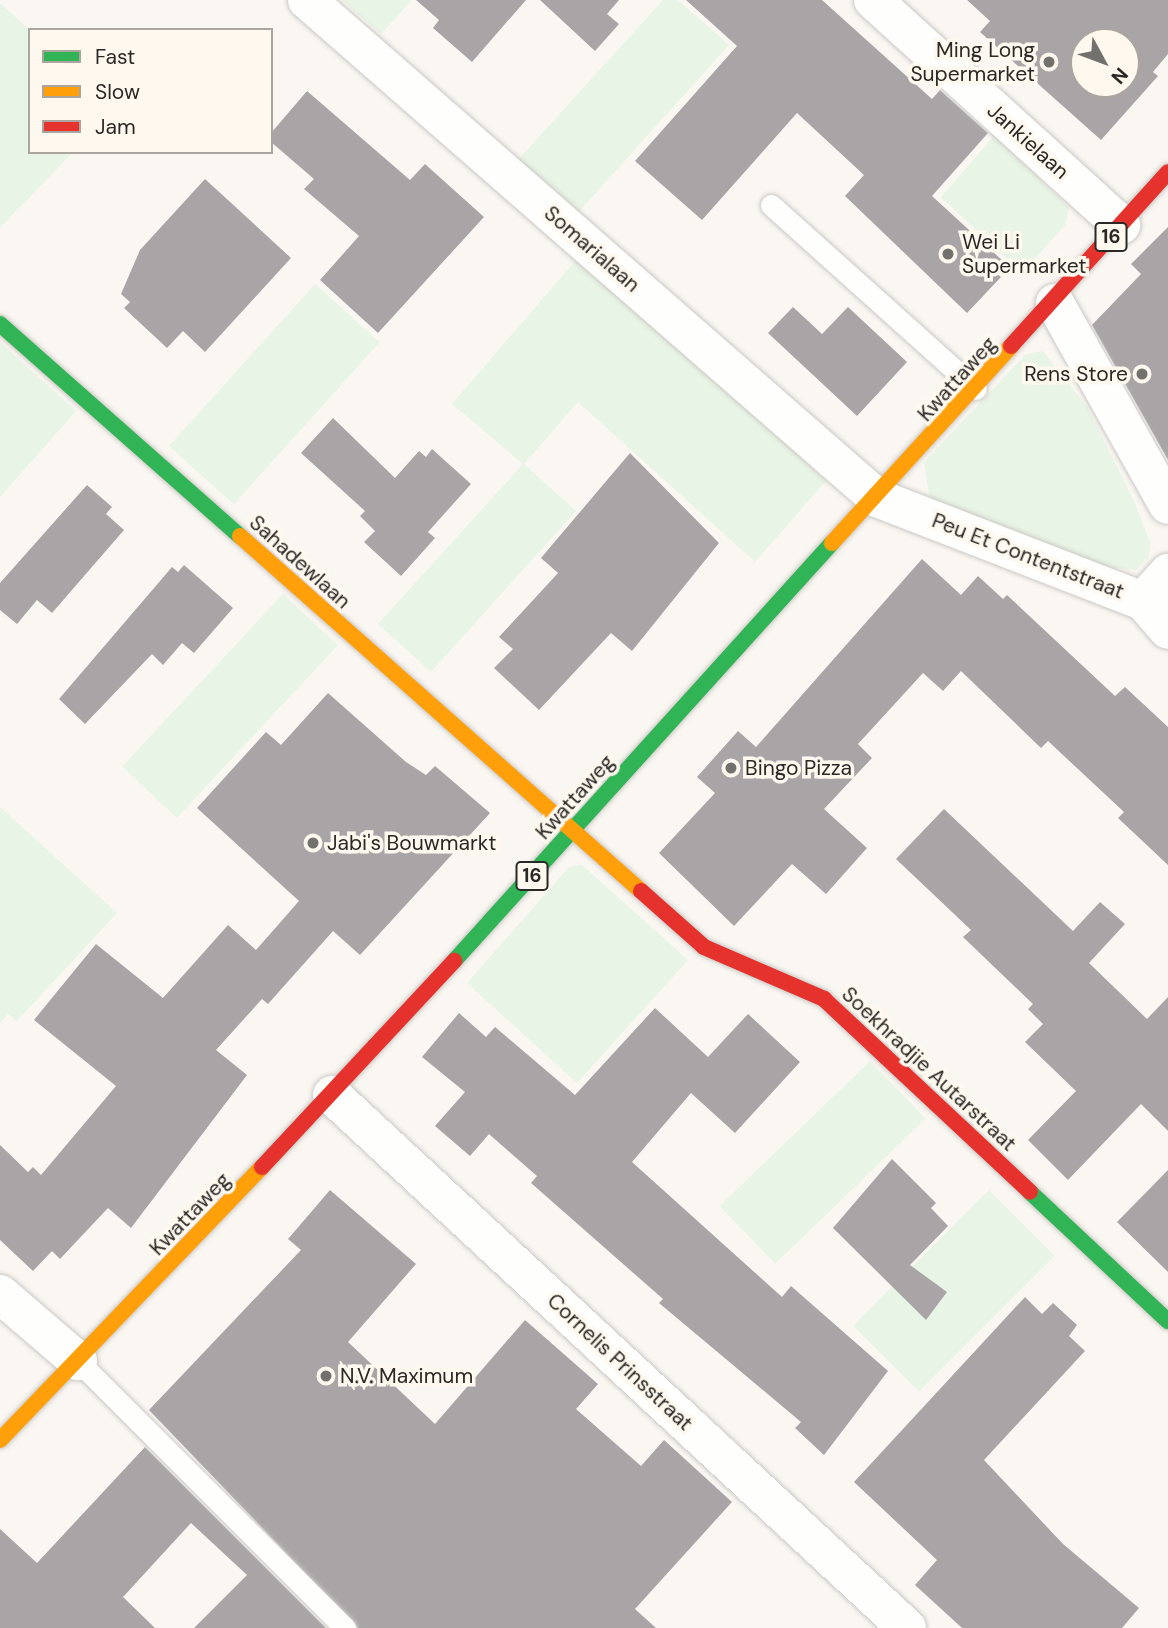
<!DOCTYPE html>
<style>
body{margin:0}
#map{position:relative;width:1168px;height:1628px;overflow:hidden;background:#faf7f2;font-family:"DM Sans",sans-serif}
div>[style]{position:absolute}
.green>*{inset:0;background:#e8f4e5;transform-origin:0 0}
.building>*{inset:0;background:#a9a5a7}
.roads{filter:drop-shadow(0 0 2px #cbc8c5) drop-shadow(0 0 2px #cbc8c5)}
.lane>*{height:21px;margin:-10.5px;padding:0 10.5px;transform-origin:10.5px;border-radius:10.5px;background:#fefefd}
.street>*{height:38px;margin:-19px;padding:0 19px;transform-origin:19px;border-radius:19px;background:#fefefd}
.fast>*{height:16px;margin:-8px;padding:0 8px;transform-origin:8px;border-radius:8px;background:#30b455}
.slow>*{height:16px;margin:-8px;padding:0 8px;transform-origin:8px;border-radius:8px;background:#ff9f0a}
.jam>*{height:16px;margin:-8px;padding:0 8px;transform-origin:8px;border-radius:8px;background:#e5322d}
.dots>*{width:19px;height:19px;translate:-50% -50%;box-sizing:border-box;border:4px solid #fef8ef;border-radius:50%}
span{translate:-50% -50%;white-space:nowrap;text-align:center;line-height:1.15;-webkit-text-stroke:7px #fef8ef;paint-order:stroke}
.shield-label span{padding:2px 5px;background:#fef8ef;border:2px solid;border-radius:5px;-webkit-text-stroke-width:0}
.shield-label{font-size:19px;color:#2b2925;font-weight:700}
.poi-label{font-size:21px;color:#2b2925}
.right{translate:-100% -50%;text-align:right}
.left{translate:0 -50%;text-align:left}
.street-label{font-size:21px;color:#2b2925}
.legend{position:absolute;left:28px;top:28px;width:245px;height:126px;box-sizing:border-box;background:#fef8ef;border:2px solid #aaa59e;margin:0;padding:9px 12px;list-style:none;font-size:21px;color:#2b2925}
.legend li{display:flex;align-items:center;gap:14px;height:35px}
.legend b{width:35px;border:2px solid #aaa59e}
.north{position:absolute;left:1070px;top:28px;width:70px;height:70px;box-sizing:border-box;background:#fef8ef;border:2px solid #aaa59e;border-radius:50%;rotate:131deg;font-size:19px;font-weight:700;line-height:28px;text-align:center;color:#2b2925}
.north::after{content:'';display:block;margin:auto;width:24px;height:32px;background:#73716d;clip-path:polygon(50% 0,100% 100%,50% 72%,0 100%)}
</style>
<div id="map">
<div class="green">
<i style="clip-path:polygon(342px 0,412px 0,381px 34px)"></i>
<i style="clip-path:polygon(663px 0,678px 0,729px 45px,575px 216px,516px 162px)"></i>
<i style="clip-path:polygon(0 3px,30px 30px,30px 152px,73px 152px,0 228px)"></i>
<i style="clip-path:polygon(995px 135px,1069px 208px,1065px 225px,1022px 273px,941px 197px)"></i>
<i style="clip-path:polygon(581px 254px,826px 481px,755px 562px,578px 402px,524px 464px,576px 511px,431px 672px,378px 624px,523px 464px,452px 404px)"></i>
<i style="left:315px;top:284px;width:87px;height:218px;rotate:42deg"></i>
<i style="clip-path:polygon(0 342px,76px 411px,0 497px)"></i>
<i style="clip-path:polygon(1043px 351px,1087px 407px,1134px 501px,1150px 542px,1149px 557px,1136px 570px,1104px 567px,947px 511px,929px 495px,924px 462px,1026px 354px)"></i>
<i style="left:283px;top:594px;width:75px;height:236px;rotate:43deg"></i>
<i style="clip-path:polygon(0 807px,117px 913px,17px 1021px,8px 1014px,0 1023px)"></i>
<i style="clip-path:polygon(582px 865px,688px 960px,577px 1083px,467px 983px,570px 866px)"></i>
<i style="left:870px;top:1061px;width:80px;height:209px;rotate:46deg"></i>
<i style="left:989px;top:1190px;width:93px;height:192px;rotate:45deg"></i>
</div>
<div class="building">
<i style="clip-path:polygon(416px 0,526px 0,472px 62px,433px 28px,439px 20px)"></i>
<i style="clip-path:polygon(540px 0,619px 0,607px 14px,619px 24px,595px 51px)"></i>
<i style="clip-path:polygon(686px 0,822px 0,932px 99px,940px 90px,988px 133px,932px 196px,1004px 262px,995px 272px,1001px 277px,967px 313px,845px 196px,864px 175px,797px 113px,702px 220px,635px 161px,737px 46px)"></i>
<i style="clip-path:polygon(evenodd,967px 0,1168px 0,1168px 54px,1153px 72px,1158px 76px,1101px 140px,980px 32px,990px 21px,967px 0,1084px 42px,1126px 42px,1126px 84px,1084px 84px,1084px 42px)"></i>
<i style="clip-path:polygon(307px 91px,410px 180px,425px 164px,484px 217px,378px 333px,320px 280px,359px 236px,304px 189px,314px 179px,271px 142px,271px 133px)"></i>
<i style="clip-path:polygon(205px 179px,291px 258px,205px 352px,183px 331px,167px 348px,124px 308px,130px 302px,121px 294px,140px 250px)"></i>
<i style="clip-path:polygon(1168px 227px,1168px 460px,1092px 325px,1141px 274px,1131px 264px)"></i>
<i style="clip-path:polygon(793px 307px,822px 334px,848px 307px,907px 362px,857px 416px,768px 333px)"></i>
<i style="clip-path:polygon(333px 418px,395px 478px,419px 451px,426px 457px,432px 449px,471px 484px,428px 532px,435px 538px,401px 576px,364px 542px,375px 531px,360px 516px,365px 511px,301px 453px)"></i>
<i style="clip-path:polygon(630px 453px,719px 543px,632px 651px,611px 633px,539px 710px,494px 668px,513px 649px,499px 637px,558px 573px,541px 558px)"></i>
<i style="clip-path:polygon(87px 485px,112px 507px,106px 514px,124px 530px,52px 613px,37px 600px,17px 624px,0 610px,0 583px)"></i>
<i style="clip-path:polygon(922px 559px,961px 595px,978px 576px,1003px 599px,1007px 595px,1115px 696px,1125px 687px,1168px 727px,1168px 865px,1118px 818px,1124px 812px,1048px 741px,1041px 748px,961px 671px,943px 691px,923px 673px,858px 744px,872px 758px,824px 809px,867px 848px,826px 894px,792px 864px,734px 926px,659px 853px,715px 793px,697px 777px,738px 731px,756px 747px)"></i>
<i style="clip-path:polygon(184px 565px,233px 608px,194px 653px,182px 643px,163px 665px,152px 654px,85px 724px,59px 699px,172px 567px,178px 572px)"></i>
<i style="clip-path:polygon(328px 693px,406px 762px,426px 775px,435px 766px,490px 813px,360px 955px,333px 931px,268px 1004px,262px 999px,216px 1050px,247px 1075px,131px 1228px,108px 1208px,60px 1259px,52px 1251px,33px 1271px,0 1240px,0 1145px,28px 1172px,33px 1167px,41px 1175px,116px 1086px,34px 1020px,96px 944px,163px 998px,228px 925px,256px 950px,299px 901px,197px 808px,266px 732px,281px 745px)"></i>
<i style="clip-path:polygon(944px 809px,1073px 931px,1100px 902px,1125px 924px,1089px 963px,1147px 1019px,1168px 997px,1168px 1131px,1141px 1104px,1068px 1180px,1028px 1140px,1076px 1091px,1025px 1042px,1043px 1024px,1028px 1009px,1033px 1004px,963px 937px,971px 930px,896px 859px)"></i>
<i style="clip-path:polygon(655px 1008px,708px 1057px,748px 1014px,800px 1062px,735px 1133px,691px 1093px,632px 1162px,782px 1297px,791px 1286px,888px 1371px,824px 1455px,795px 1428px,801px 1422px,659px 1303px,663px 1299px,531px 1183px,537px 1176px,489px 1134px,470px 1156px,435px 1126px,465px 1092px,422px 1057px,459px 1013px,486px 1037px,495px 1027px,575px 1095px)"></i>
<i style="clip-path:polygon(892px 1159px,936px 1203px,931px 1208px,948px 1226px,910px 1265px,947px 1292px,926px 1320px,833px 1228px)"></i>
<i style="clip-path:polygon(1168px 1170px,1168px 1272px,1117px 1222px)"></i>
<i style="clip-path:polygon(330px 1190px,416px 1264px,348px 1342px,435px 1424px,525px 1320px,598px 1384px,576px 1409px,641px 1466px,664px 1440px,732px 1502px,635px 1609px,656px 1628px,358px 1628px,149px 1410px,301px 1250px,288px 1239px)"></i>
<i style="clip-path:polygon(1025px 1297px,1042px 1314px,1053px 1303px,1077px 1325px,1069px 1336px,1085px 1351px,984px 1460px,1063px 1544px,1139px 1608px,1122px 1628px,962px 1628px,915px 1585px,937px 1560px,854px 1482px)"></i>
<i style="clip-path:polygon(145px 1447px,326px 1628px,194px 1628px,247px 1575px,191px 1523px,123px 1597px,155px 1628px,0 1628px,0 1529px,37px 1563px)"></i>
</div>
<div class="roads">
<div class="lane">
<i style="left:771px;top:205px;width:275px;rotate:41.9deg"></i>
<i style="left:78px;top:1361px;width:378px;rotate:45deg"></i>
</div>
<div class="street">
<i style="left:307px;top:0;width:757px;rotate:41.14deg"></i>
<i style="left:877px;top:498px;width:285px;rotate:21.2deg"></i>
<i style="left:1143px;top:601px;width:38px;rotate:49deg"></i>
<i style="left:873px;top:0;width:335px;rotate:42.2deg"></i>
<i style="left:1055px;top:303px;width:231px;rotate:60.8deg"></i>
<i style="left:1143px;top:601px;width:38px;rotate:-48deg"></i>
<i style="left:332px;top:1095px;width:784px;rotate:42.83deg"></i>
<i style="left:0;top:1294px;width:103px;rotate:40.7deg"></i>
</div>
<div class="fast">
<i style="left:0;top:324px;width:320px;rotate:41.5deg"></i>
<i style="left:454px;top:961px;width:564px;rotate:-47.88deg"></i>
<i style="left:1030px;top:1192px;width:189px;rotate:43.1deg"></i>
</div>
<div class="slow">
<i style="left:240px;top:536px;width:536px;rotate:41.52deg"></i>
<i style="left:832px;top:543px;width:266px;rotate:-47.7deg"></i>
<i style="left:0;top:1440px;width:378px;rotate:-46.2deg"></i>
</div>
<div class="jam">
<i style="left:1011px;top:346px;width:234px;rotate:-47.9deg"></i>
<i style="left:641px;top:891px;width:84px;rotate:41.6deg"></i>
<i style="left:704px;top:947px;width:131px;rotate:23.4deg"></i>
<i style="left:824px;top:999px;width:282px;rotate:43.1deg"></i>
<i style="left:262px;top:1167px;width:282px;rotate:-47deg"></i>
</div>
</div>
<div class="dots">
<i style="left:1049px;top:62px;background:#73716d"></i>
<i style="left:948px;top:254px;background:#73716d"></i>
<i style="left:1142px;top:374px;background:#73716d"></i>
<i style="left:731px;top:768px;background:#73716d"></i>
<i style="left:313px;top:843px;background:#73716d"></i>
<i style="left:326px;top:1376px;background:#73716d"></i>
</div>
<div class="shield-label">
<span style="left:1111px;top:237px">16</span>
<span style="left:532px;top:876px">16</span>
</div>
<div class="poi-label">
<span class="right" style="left:1035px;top:62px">Ming Long<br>Supermarket</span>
<span class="left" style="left:962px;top:254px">Wei Li<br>Supermarket</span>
<span class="right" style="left:1128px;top:374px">Rens Store</span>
<span class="left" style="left:745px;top:768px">Bingo Pizza</span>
<span class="left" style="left:327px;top:843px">Jabi's Bouwmarkt</span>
<span class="left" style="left:340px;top:1376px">N.V. Maximum</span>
</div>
<div class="street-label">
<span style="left:1028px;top:141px;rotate:42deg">Jankielaan</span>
<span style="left:592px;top:249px;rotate:41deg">Somarialaan</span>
<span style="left:957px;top:379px;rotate:-48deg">Kwattaweg</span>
<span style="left:1028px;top:556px;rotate:21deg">Peu Et Contentstraat</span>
<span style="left:300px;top:562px;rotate:42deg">Sahadewlaan</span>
<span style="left:575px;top:797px;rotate:-48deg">Kwattaweg</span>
<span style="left:929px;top:1069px;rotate:43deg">Soekhradjie Autarstraat</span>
<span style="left:190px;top:1214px;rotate:-46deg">Kwattaweg</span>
<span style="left:620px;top:1362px;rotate:43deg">Cornelis Prinsstraat</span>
</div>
<ul class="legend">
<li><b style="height:9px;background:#30b455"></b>Fast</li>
<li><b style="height:9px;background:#ff9f0a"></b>Slow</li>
<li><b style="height:9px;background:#e5322d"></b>Jam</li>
</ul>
<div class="north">N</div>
</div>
